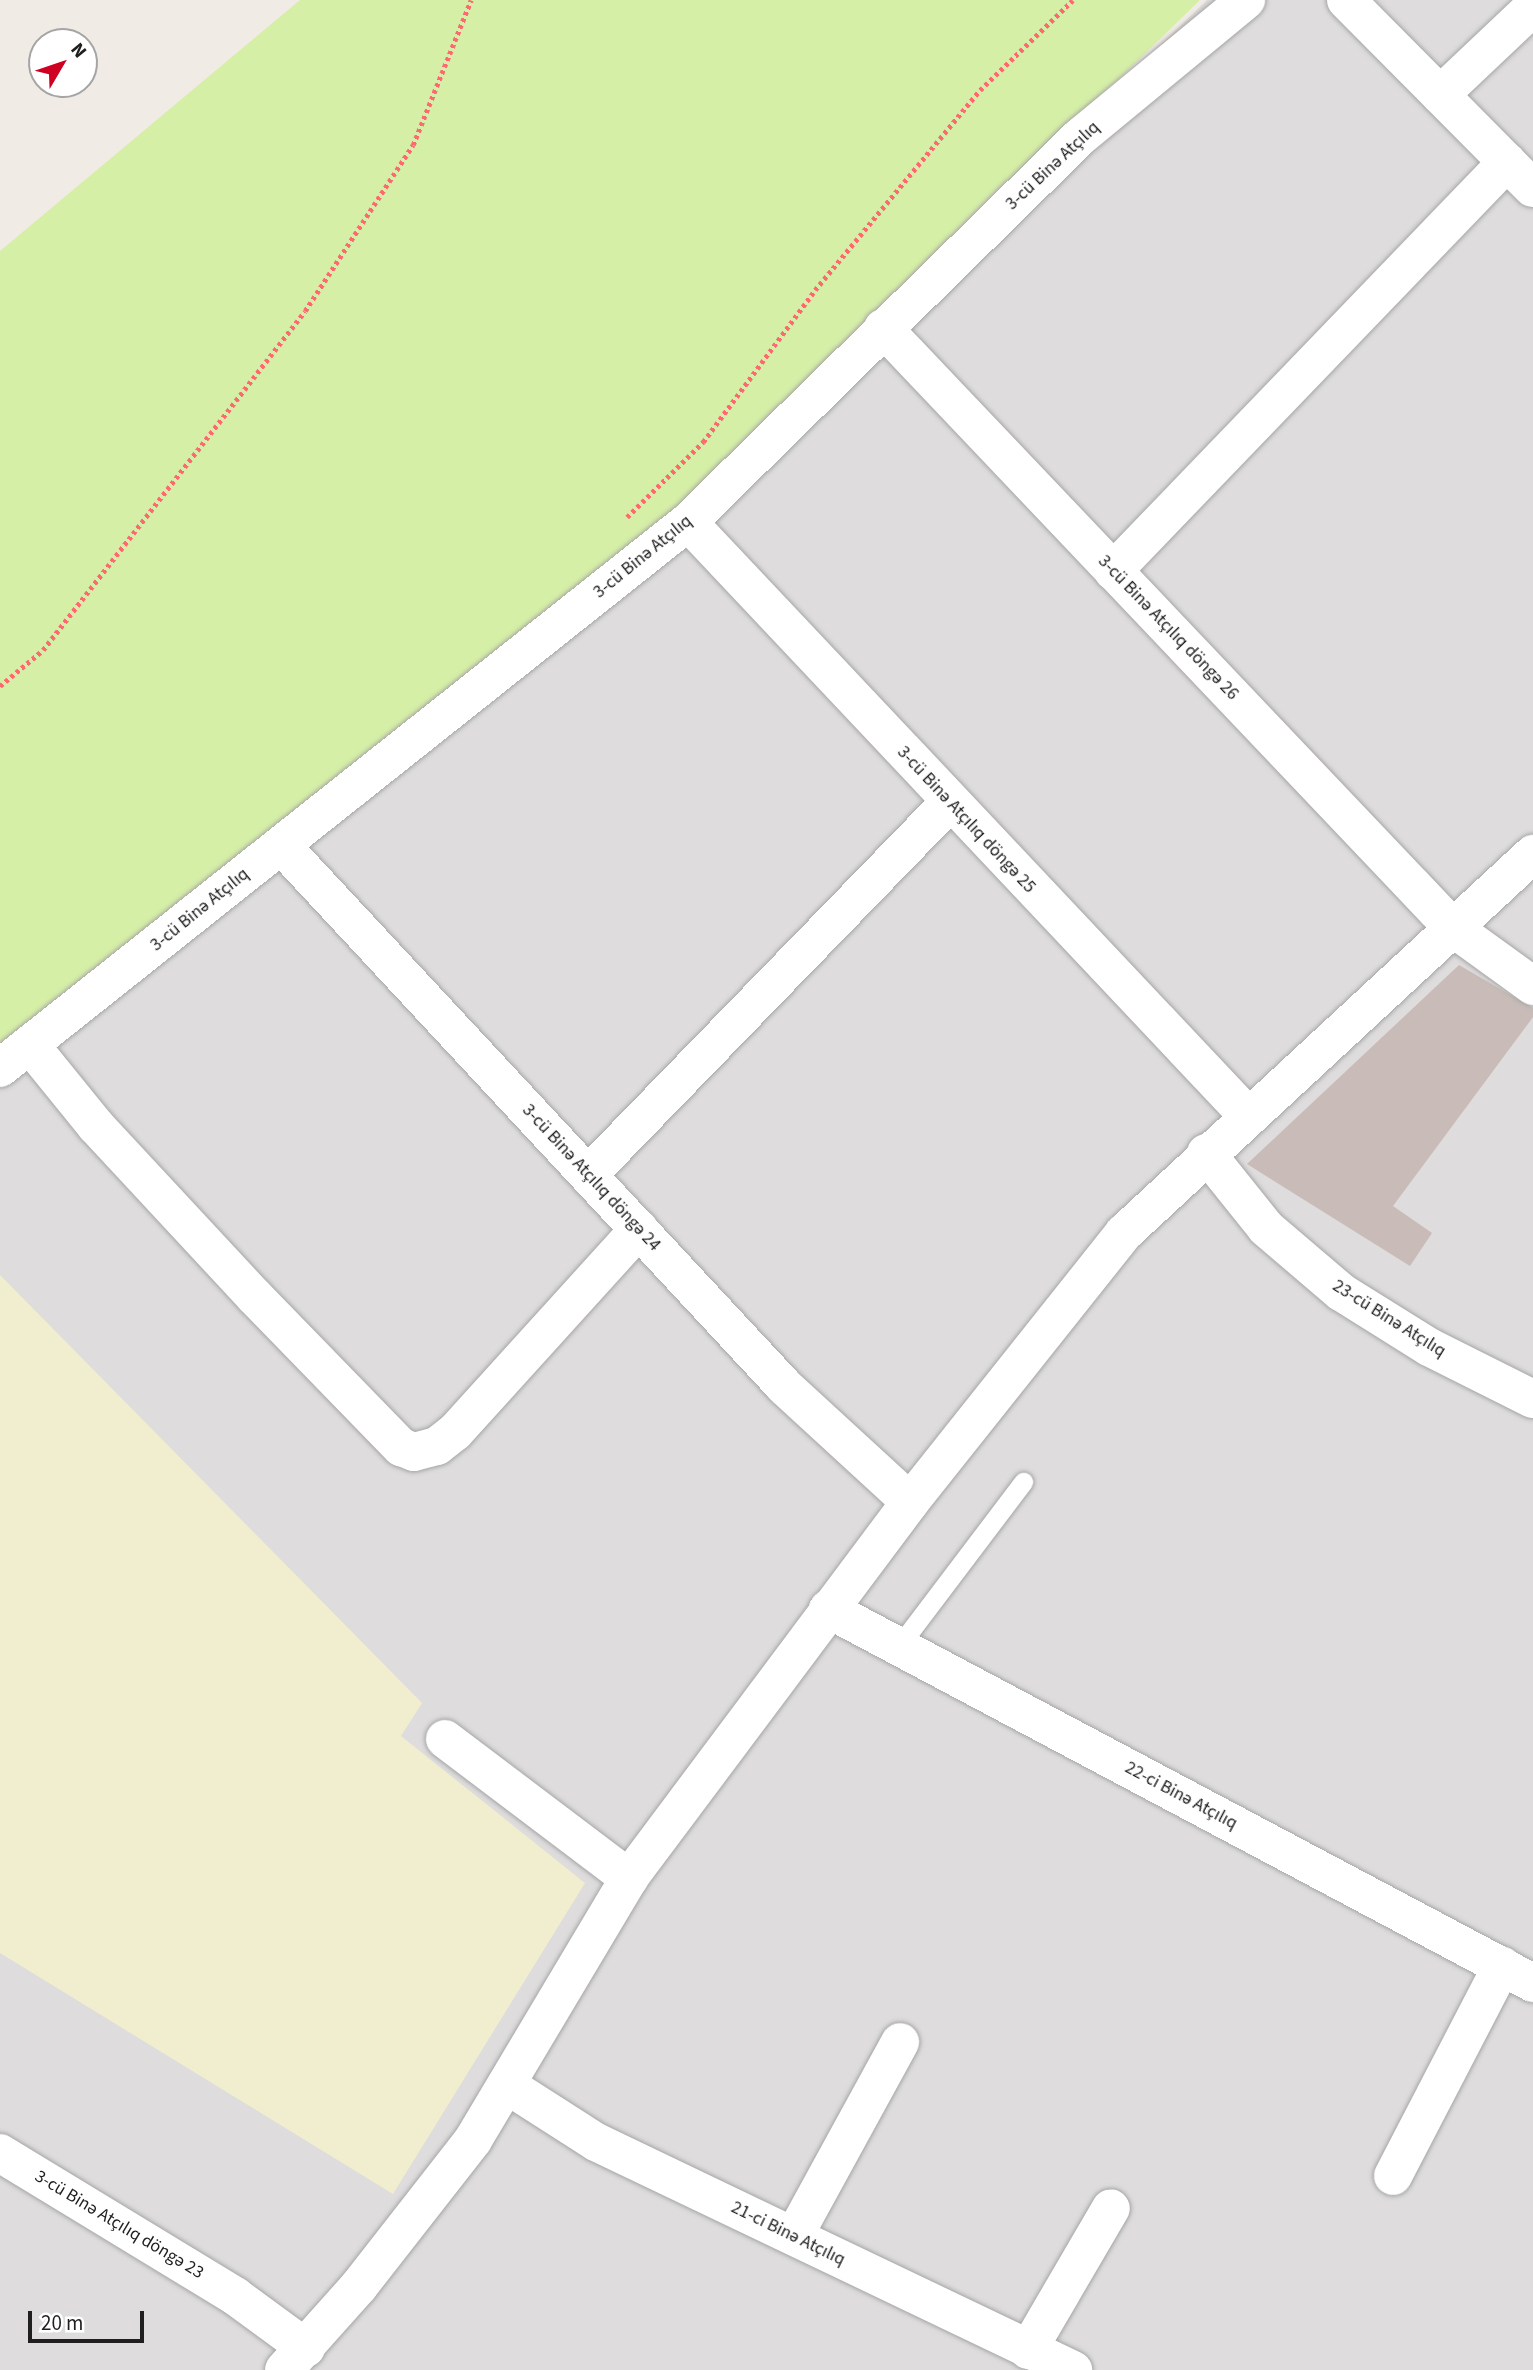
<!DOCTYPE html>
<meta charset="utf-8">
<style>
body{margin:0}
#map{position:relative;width:1533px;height:2370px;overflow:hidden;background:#f1ebe5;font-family:"Source Sans 3",sans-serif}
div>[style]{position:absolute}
.residential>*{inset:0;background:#dedcdc}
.farmland>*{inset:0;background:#f1eecf}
.grass>*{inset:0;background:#d6efa7}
.building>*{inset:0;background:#c9bcb8}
.path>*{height:4.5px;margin-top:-2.25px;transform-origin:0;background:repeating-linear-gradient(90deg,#ff6871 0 3.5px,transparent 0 7px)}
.roads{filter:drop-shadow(0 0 2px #a6a6a6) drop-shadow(0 0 2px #a6a6a6)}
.service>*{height:19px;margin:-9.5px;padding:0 9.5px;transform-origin:9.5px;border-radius:9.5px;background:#fff}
.minor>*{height:38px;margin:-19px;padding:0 19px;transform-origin:19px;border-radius:19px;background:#fff}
.tertiary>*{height:38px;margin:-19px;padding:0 19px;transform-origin:19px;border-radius:19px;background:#fff}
span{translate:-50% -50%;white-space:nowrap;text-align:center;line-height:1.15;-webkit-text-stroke:6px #fff;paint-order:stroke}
.street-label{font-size:18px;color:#1f1f1f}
.north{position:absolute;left:28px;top:28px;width:70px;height:70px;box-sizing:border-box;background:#fff;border:2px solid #a5a5a5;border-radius:50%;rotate:51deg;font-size:19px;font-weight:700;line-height:28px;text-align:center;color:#1f1f1f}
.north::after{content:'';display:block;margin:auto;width:24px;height:32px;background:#cf0022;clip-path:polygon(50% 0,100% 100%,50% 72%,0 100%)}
.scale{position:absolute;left:28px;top:2311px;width:116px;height:32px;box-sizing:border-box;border:4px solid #1f1f1f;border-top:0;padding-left:9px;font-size:21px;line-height:24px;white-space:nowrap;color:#1f1f1f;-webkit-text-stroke:5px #fff;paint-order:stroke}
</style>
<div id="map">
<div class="residential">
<i style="clip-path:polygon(1207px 0,1533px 0,1533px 2370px,0 2370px,0 1055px,843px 352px)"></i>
</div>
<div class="farmland">
<i style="clip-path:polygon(0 1275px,422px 1703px,401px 1736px,585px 1883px,393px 2194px,0 1953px)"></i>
</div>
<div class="grass">
<i style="clip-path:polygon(300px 0,1200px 0,671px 515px,0 1047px,0 251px)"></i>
</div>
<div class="building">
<i style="clip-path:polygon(1459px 965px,1533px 1008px,1533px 1017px,1393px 1206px,1432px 1233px,1410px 1266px,1247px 1164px)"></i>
</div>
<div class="path">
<i style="left:627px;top:517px;width:107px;rotate:-44.6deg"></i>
<i style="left:703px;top:442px;width:189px;rotate:-53.6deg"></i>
<i style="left:815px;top:290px;width:259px;rotate:-50.5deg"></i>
<i style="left:980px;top:90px;width:129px;rotate:-44.1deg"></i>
<i style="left:0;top:686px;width:56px;rotate:-39.9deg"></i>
<i style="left:43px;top:650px;width:428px;rotate:-52.3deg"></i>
<i style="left:305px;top:311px;width:198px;rotate:-57deg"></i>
<i style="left:413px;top:145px;width:156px;rotate:-68.2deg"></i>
</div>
<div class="roads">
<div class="service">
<i style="left:899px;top:1646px;width:206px;rotate:-52.9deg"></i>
</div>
<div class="minor">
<i style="left:1346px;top:0;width:265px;rotate:45.2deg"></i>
<i style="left:1440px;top:95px;width:128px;rotate:-43.4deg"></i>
<i style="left:883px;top:328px;width:828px;rotate:46.47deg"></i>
<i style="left:1453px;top:928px;width:99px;rotate:35.9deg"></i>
<i style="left:688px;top:522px;width:815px;rotate:46.69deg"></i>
<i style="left:1113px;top:571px;width:568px;rotate:-46.07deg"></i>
<i style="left:281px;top:845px;width:739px;rotate:47.08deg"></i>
<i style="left:784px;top:1386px;width:171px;rotate:42.6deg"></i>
<i style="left:31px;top:1046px;width:103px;rotate:50.9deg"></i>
<i style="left:96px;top:1126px;width:232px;rotate:47.1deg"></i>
<i style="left:254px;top:1296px;width:211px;rotate:45.8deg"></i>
<i style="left:401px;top:1447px;width:14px;rotate:21deg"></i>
<i style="left:414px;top:1452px;width:24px;rotate:-15deg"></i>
<i style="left:437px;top:1446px;width:23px;rotate:-38deg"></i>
<i style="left:455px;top:1432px;width:274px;rotate:-47.8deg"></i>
<i style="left:0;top:1068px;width:878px;rotate:-38.44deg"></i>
<i style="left:688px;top:522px;width:551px;rotate:-44.49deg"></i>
<i style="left:1081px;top:136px;width:214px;rotate:-39.5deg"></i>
<i style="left:1206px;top:1153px;width:96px;rotate:51.3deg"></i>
<i style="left:1266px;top:1228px;width:99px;rotate:40.5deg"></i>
<i style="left:1341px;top:1292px;width:104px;rotate:32deg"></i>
<i style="left:1429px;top:1347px;width:116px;rotate:26.6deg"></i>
<i style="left:589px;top:1174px;width:517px;rotate:-45.86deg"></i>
<i style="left:828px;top:1609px;width:798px;rotate:27.95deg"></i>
<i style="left:445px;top:1739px;width:231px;rotate:37.1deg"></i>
<i style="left:510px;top:2087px;width:102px;rotate:32.6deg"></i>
<i style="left:596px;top:2142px;width:529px;rotate:25.55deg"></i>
<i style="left:0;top:2153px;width:275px;rotate:31.3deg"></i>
<i style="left:235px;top:2296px;width:88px;rotate:36.2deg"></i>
<i style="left:1393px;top:2176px;width:237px;rotate:-62.6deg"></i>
<i style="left:794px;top:2236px;width:221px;rotate:-61.3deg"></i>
<i style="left:1028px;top:2350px;width:164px;rotate:-59.7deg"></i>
</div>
<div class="tertiary">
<i style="left:284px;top:2370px;width:113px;rotate:-48.2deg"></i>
<i style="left:359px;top:2286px;width:185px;rotate:-52deg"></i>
<i style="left:473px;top:2140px;width:305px;rotate:-59.2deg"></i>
<i style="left:629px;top:1878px;width:469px;rotate:-53.2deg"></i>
<i style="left:910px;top:1502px;width:344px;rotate:-51.5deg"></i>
<i style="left:1124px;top:1233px;width:558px;rotate:-42.82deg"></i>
</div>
</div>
<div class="street-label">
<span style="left:1053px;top:166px;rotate:-43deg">3-cü Binə Atçılıq</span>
<span style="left:643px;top:557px;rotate:-39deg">3-cü Binə Atçılıq</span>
<span style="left:1168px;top:628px;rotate:46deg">3-cü Binə Atçılıq döngə 26</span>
<span style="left:966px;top:820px;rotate:47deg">3-cü Binə Atçılıq döngə 25</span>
<span style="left:200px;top:910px;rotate:-39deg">3-cü Binə Atçılıq</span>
<span style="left:591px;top:1178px;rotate:47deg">3-cü Binə Atçılıq döngə 24</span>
<span style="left:1389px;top:1319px;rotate:32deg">23-cü Binə Atçılıq</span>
<span style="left:1181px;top:1796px;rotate:28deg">22-ci Binə Atçılıq</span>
<span style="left:119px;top:2225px;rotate:31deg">3-cü Binə Atçılıq döngə 23</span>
<span style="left:788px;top:2234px;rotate:26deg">21-ci Binə Atçılıq</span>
</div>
<div class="north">N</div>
<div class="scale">20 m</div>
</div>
